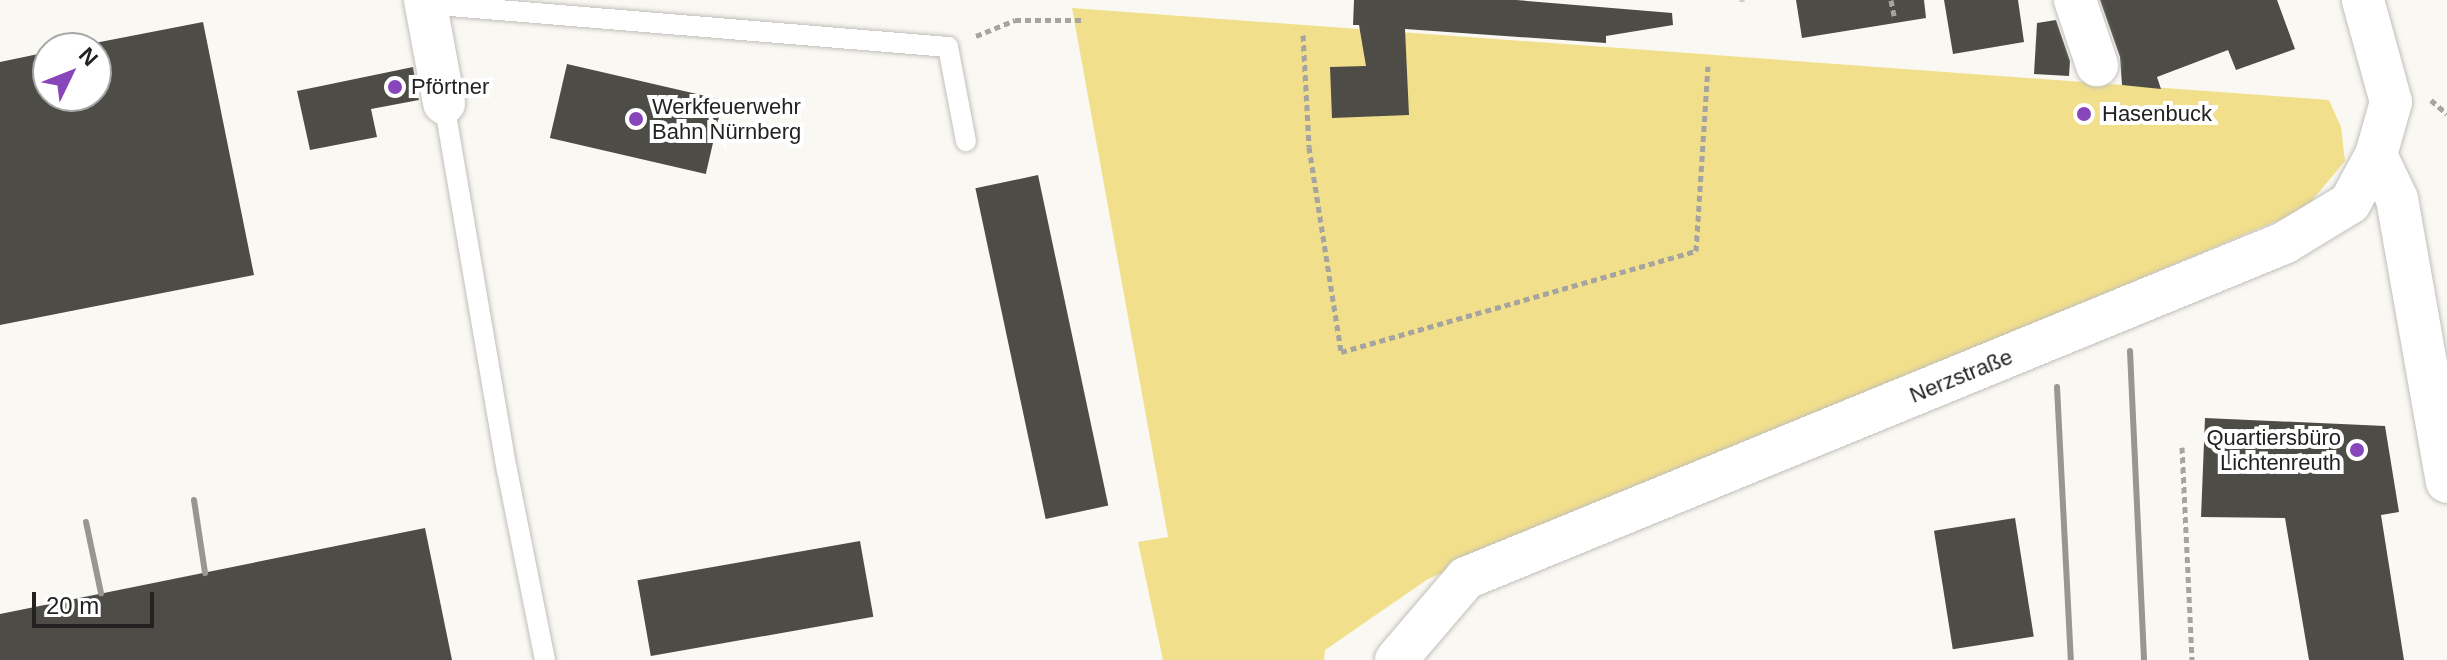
<!DOCTYPE html>
<meta charset="utf-8">
<style>
body{margin:0}
#map{position:relative;width:2447px;height:660px;overflow:hidden;background:#faf8f3;font-family:Helvetica,sans-serif}
div>[style]{position:absolute}
.green>*{inset:0;background:#f1df8c}
.building>*{inset:0;background:#4d4c47;transform-origin:0 0}
.path>*{height:5px;margin-top:-2.5px;transform-origin:0;background:repeating-linear-gradient(90deg,#a6a4a0 0 6px,transparent 0 10px)}
.roads{filter:drop-shadow(0 0 2px #c0bfba) drop-shadow(0 0 2px #c0bfba)}
.lane>*{height:20px;margin:-10px;padding:0 10px;transform-origin:10px;border-radius:10px;background:#fff}
.street>*{height:42px;margin:-21px;padding:0 21px;transform-origin:21px;border-radius:21px;background:#fff}
.rail>*{height:6px;margin:-3px;padding:0 3px;transform-origin:3px;border-radius:3px;background:#979692}
.dots>*{width:22px;height:22px;translate:-50% -50%;box-sizing:border-box;border:4px solid #fff;border-radius:50%}
span{translate:-50% -50%;white-space:nowrap;text-align:center;line-height:1.15;-webkit-text-stroke:8px #fff;paint-order:stroke}
.poi-label{font-size:22px;color:#232220}
.left{translate:0 -50%;text-align:left}
.right{translate:-100% -50%;text-align:right}
.street-label{font-size:22px;color:#232220}
.north{position:absolute;left:32px;top:32px;width:80px;height:80px;box-sizing:border-box;background:#fff;border:2px solid #a7a7a6;border-radius:50%;rotate:47deg;font-size:22px;font-weight:700;line-height:32px;text-align:center;color:#232220}
.north::after{content:'';display:block;margin:auto;width:28px;height:36px;background:#8846bb;clip-path:polygon(50% 0,100% 100%,50% 72%,0 100%)}
.scale{position:absolute;left:32px;top:592px;width:122px;height:36px;box-sizing:border-box;border:4px solid #232220;border-top:0;padding-left:10px;font-size:24px;line-height:28px;white-space:nowrap;color:#232220;-webkit-text-stroke:6px #fff;paint-order:stroke}
</style>
<div id="map">
<div class="green">
<i style="clip-path:polygon(1072px 8px,2329px 100px,2341px 127px,2345px 161px,2305px 209px,1428px 579px,1325px 650px,1324px 660px,1163px 660px,1138px 542px,1168px 537px)"></i>
</div>
<div class="building">
<i style="clip-path:polygon(1354px 0,1516px 0,1672px 13px,1673px 25px,1606px 36px,1606px 43px,1405px 29px,1409px 115px,1332px 118px,1330px 67px,1366px 66px,1359px 25px,1353px 25px)"></i>
<i style="clip-path:polygon(1796px 0,1924px 0,1926px 18px,1802px 38px)"></i>
<i style="clip-path:polygon(1944px 0,2018px 0,2024px 42px,1953px 54px)"></i>
<i style="clip-path:polygon(2100px 0,2277px 0,2295px 49px,2236px 70px,2228px 50px,2157px 77px,2161px 89px,2122px 85px,2120px 57px)"></i>
<i style="clip-path:polygon(2056px 20px,2070px 61px,2069px 76px,2034px 74px,2037px 23px)"></i>
<i style="clip-path:polygon(203px 22px,254px 275px,0 325px,0 62px,48px 52px,48px 96px,96px 96px,96px 48px,69px 48px)"></i>
<i style="left:567px;top:64px;width:160px;height:76px;rotate:13deg"></i>
<i style="clip-path:polygon(413px 67px,419px 100px,371px 109px,377px 137px,310px 150px,297px 91px)"></i>
<i style="left:1038px;top:175px;width:338px;height:64px;rotate:78deg"></i>
<i style="clip-path:polygon(2205px 418px,2385px 426px,2399px 512px,2381px 515px,2404px 660px,2309px 660px,2285px 518px,2201px 517px)"></i>
<i style="left:2015px;top:518px;width:120px;height:82px;rotate:81deg"></i>
<i style="clip-path:polygon(425px 528px,452px 660px,0 660px,0 614px)"></i>
<i style="left:860px;top:541px;width:77px;height:226px;rotate:80deg"></i>
</div>
<div class="path">
<i style="left:1742px;top:0;width:1px;rotate:90deg"></i>
<i style="left:1891px;top:0;width:16px;rotate:79deg"></i>
<i style="left:1303px;top:35px;width:112px;rotate:86.9deg"></i>
<i style="left:1309px;top:147px;width:207px;rotate:81.1deg"></i>
<i style="left:1341px;top:352px;width:369px;rotate:-15.9deg"></i>
<i style="left:1696px;top:251px;width:185px;rotate:-86.3deg"></i>
<i style="left:976px;top:36px;width:42px;rotate:-22.3deg"></i>
<i style="left:1015px;top:20px;width:69px"></i>
<i style="left:2431px;top:100px;width:21px;rotate:41deg"></i>
<i style="left:2182px;top:447px;width:213px;rotate:87.3deg"></i>
</div>
<div class="roads">
<div class="lane">
<i style="left:426px;top:4px;width:524px;rotate:4.71deg"></i>
<i style="left:948px;top:47px;width:96px;rotate:79.2deg"></i>
<i style="left:444px;top:103px;width:372px;rotate:80.3deg"></i>
<i style="left:507px;top:470px;width:194px;rotate:78.7deg"></i>
</div>
<div class="street">
<i style="left:425px;top:0;width:105px;rotate:79.5deg"></i>
<i style="left:2075px;top:0;width:69px;rotate:71.3deg"></i>
<i style="left:2376px;top:155px;width:49px;rotate:64.5deg"></i>
<i style="left:2397px;top:199px;width:287px;rotate:80deg"></i>
<i style="left:1396px;top:660px;width:108px;rotate:-49.5deg"></i>
<i style="left:1466px;top:578px;width:884px;rotate:-22.27deg"></i>
<i style="left:2284px;top:243px;width:77px;rotate:-31.2deg"></i>
<i style="left:2350px;top:203px;width:55px;rotate:-61.6deg"></i>
<i style="left:2376px;top:155px;width:55px;rotate:-74.2deg"></i>
<i style="left:2391px;top:102px;width:106px;rotate:-105.4deg"></i>
</div>
</div>
<div class="rail">
<i style="left:2130px;top:351px;width:309px;rotate:87.4deg"></i>
<i style="left:2057px;top:387px;width:273px;rotate:87.1deg"></i>
<i style="left:194px;top:500px;width:74px;rotate:81.4deg"></i>
<i style="left:86px;top:522px;width:73px;rotate:78.1deg"></i>
</div>
<div class="dots">
<i style="left:395px;top:87px;background:#8846bb"></i>
<i style="left:2084px;top:114px;background:#8846bb"></i>
<i style="left:636px;top:119px;background:#8846bb"></i>
<i style="left:2357px;top:450px;background:#8846bb"></i>
</div>
<div class="poi-label">
<span class="left" style="left:411px;top:87px">Pförtner</span>
<span class="left" style="left:652px;top:119px">Werkfeuerwehr<br>Bahn Nürnberg</span>
<span class="left" style="left:2102px;top:114px">Hasenbuck</span>
<span class="right" style="left:2341px;top:450px">Quartiersbüro<br>Lichtenreuth</span>
</div>
<div class="street-label">
<span style="left:1961px;top:376px;rotate:-22deg">Nerzstraße</span>
</div>
<div class="north">N</div>
<div class="scale">20 m</div>
</div>
